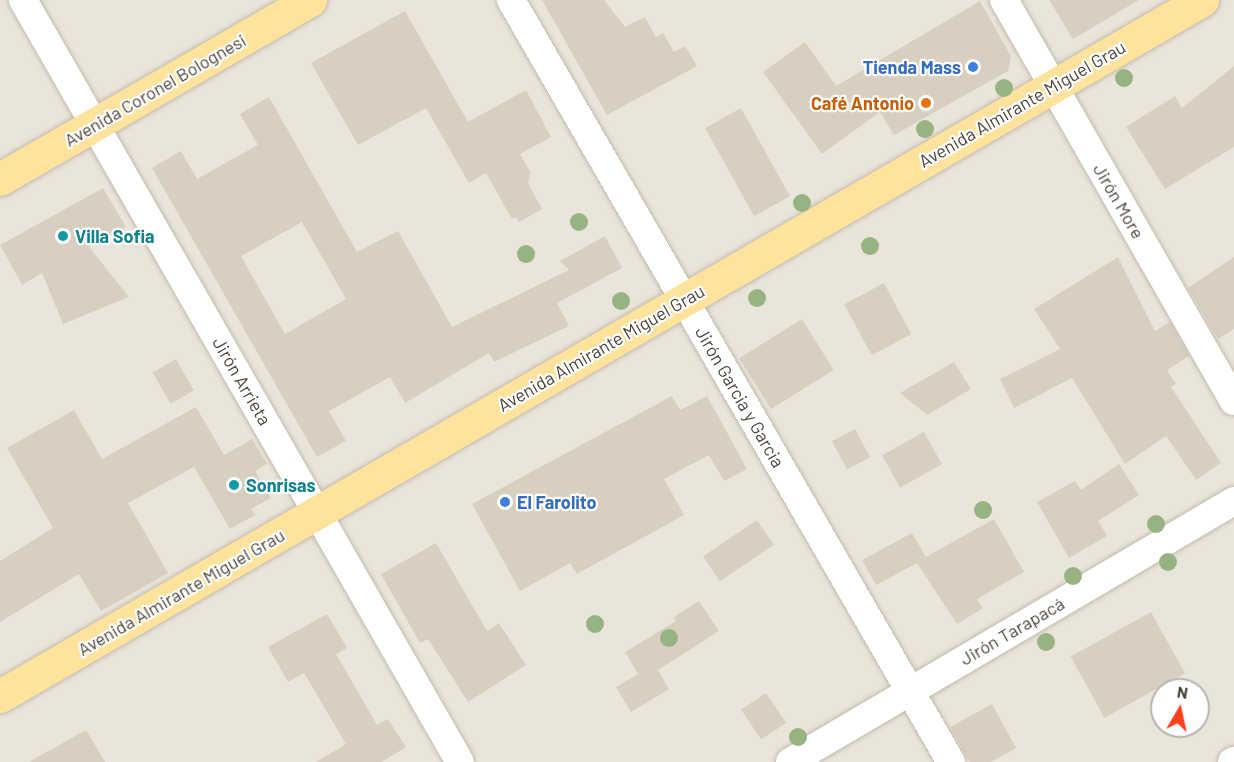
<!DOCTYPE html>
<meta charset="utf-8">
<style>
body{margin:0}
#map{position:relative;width:1234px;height:762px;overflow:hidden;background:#f6f3ec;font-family:Barlow,sans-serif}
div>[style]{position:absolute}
.residential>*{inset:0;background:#eae5da}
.building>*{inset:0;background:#d8cfc1;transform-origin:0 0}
.roads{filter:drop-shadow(0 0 2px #c2bbae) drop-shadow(0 0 2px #c2bbae)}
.minor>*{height:28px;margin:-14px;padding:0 14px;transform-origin:14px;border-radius:14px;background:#fff}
.major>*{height:33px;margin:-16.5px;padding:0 16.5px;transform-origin:16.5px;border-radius:16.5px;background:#ffe39c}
.trees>*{width:18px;height:18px;margin:-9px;border-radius:50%;background:#97b381}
.dots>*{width:16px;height:16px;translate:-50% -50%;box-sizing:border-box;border:3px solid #fff;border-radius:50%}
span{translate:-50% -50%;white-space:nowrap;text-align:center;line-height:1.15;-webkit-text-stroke:4.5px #fff;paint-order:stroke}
.shop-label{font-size:18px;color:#366cbe;font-weight:700}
.right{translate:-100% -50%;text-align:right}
.left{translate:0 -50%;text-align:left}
.street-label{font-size:18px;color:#4b4439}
.food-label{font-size:18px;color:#c56008;font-weight:700}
.culture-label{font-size:18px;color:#0d838f;font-weight:700}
.north{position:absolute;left:1150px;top:678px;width:60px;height:60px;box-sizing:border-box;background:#fff;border:2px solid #b7b4b0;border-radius:50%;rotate:9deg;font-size:16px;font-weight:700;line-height:24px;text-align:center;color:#4b4439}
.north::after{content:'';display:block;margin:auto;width:21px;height:27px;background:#fc3f1d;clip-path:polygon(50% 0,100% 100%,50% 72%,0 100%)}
</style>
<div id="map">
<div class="residential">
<i style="clip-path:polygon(evenodd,0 0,1234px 0,1234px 762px,0 762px,0 0,1162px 690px,1198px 690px,1198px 726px,1162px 726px,1162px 690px)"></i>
</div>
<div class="building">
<i style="clip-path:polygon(542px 0,604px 0,625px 27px,645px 17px,656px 37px,663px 33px,674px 52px,685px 46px,697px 66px,607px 115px)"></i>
<i style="clip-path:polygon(1049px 0,1139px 0,1073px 39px)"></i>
<i style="clip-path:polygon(980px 1px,1011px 56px,1008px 71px,894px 135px,880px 112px,822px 154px,763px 72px,805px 42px,836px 86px)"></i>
<i style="clip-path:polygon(405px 11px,468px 122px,526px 90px,551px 137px,520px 154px,531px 173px,528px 183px,542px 209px,519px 222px,516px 217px,512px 219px,486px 173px,469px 183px,426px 108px,358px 145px,311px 63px)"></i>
<i style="clip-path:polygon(1234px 66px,1234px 147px,1165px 189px,1126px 127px,1175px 96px,1182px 108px)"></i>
<i style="clip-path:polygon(evenodd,269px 97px,357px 252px,398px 231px,452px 327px,569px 270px,560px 261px,605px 236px,622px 268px,557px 303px,569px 326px,494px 362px,489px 353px,405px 403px,390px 377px,329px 411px,346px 441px,317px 457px,152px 168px,181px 151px,197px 179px,258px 145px,240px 114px,269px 97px,302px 222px,346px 299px,285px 334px,241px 256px,302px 222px)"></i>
<i style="left:741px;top:108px;width:101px;height:41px;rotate:61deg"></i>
<i style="clip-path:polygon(103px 188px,126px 227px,89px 247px,129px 297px,63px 324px,42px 273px,22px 285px,0 245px)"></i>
<i style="clip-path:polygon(1118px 257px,1155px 331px,1170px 322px,1189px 356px,1167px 370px,1176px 384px,1171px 387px,1221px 463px,1196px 480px,1166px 436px,1125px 464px,1072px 378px,1014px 408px,1000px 379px,1060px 349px,1034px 309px)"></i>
<i style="clip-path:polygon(1234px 257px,1234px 329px,1218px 339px,1188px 288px)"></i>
<i style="left:884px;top:283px;width:58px;height:45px;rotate:62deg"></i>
<i style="left:802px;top:319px;width:60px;height:74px;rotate:58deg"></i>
<i style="left:176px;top:359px;width:36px;height:27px;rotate:60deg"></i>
<i style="clip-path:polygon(954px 362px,971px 389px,927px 415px,900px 393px)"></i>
<i style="clip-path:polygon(672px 396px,680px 410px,707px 396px,747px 469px,724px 481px,709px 455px,664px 479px,684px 515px,577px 574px,570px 563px,520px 591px,472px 504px)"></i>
<i style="clip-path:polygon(196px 407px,224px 455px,252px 439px,267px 464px,255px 471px,271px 498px,251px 509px,255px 515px,230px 529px,194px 467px,128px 503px,168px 573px,101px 611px,79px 574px,0 622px,0 561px,53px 528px,7px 448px,74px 410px,102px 459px)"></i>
<i style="left:855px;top:429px;width:32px;height:26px;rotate:62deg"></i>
<i style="left:924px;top:432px;width:37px;height:48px;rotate:61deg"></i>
<i style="clip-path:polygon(1119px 464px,1139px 495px,1098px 521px,1107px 536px,1069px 558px,1037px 502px,1075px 481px,1081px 490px)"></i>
<i style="clip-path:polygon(994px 519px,1024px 572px,977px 599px,983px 608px,957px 624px,917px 563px,876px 585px,862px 560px,912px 533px,926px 557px)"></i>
<i style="left:757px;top:520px;width:30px;height:65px;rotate:56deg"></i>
<i style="clip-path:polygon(436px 543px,487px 631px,499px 623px,526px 665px,468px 702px,428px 639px,420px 643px,381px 574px)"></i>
<i style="clip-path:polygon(699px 601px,719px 631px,658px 670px,669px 689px,631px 712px,616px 687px,638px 674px,625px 652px,676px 621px,674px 617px)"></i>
<i style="left:1151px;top:612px;width:70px;height:92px;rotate:61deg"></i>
<i style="clip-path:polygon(327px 614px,347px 648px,336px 654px,377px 725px,388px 719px,406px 747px,382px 762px,316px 762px,346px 744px,304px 673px,288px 682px,268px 647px)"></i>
<i style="left:766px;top:693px;width:36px;height:30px;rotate:56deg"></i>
<i style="clip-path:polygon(992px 704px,1016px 748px,991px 762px,970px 762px,950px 727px)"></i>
<i style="clip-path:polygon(86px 730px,105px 762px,29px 762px)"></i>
</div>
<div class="roads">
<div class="minor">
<i style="left:23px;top:0;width:878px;rotate:60.17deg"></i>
<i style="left:511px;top:0;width:880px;rotate:60deg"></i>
<i style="left:1004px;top:0;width:462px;rotate:60.2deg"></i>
<i style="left:790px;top:762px;width:515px;rotate:-30.45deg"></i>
<i style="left:1232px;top:762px;width:2px;rotate:-27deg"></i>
</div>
<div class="major">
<i style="left:0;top:179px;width:358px;rotate:-30deg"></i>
<i style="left:0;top:696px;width:1389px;rotate:-30.07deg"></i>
</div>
</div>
<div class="trees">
<i style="left:1124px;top:78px"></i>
<i style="left:1004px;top:88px"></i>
<i style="left:925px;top:129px"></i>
<i style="left:802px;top:203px"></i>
<i style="left:579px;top:222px"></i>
<i style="left:870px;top:246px"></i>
<i style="left:526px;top:254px"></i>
<i style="left:757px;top:298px"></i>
<i style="left:621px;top:301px"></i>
<i style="left:983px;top:510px"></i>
<i style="left:1156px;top:524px"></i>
<i style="left:1168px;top:562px"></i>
<i style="left:1073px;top:576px"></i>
<i style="left:595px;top:624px"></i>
<i style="left:669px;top:638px"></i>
<i style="left:1046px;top:642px"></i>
<i style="left:798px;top:737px"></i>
</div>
<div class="dots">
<i style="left:973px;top:67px;background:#3f7fe0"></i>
<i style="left:926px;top:103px;background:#e8710a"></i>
<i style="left:63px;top:236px;background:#0f9aa8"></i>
<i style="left:234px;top:485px;background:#0f9aa8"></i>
<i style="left:505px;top:502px;background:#3f7fe0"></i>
</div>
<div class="shop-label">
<span class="right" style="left:961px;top:67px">Tienda Mass</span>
<span class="left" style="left:517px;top:502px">El Farolito</span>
</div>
<div class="street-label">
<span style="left:155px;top:90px;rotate:-30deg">Avenida Coronel Bolognesi</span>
<span style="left:1022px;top:104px;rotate:-30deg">Avenida Almirante Miguel Grau</span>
<span style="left:1119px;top:201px;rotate:60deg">Jirón More</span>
<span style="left:601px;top:348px;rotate:-30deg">Avenida Almirante Miguel Grau</span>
<span style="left:242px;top:381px;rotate:60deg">Jirón Arrieta</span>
<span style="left:740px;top:397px;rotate:60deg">Jirón Garcia y Garcia</span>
<span style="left:181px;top:592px;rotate:-30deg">Avenida Almirante Miguel Grau</span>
<span style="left:1012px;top:631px;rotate:-30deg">Jirón Tarapacá</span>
</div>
<div class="food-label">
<span class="right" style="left:914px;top:103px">Café Antonio</span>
</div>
<div class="culture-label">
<span class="left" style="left:75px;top:236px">Villa Sofia</span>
<span class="left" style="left:246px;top:485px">Sonrisas</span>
</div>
<div class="north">N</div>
</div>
